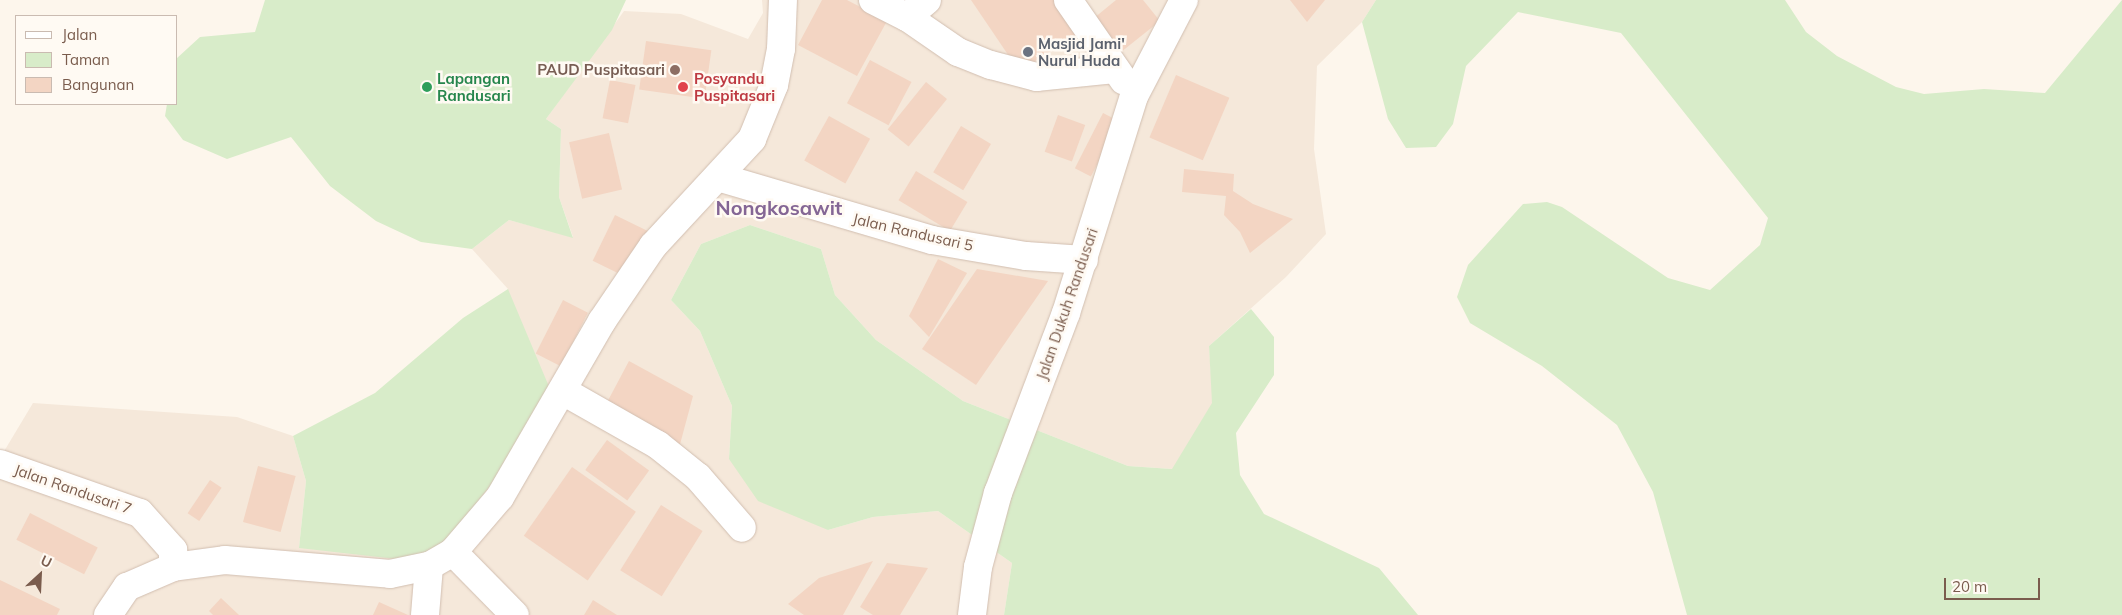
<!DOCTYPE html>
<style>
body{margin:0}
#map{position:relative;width:2122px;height:615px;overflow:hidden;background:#fdf6ec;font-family:Mulish,sans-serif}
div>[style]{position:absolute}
.residential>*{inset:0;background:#f5e8da}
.green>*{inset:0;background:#d8ecc9}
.building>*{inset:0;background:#f3d5c3;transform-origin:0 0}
.roads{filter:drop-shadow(0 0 1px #d1beb0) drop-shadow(0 0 1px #d1beb0)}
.minor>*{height:28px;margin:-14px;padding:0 14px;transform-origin:14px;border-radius:14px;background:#fff}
.dots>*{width:14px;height:14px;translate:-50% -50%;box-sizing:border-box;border:2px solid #fffaf3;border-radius:50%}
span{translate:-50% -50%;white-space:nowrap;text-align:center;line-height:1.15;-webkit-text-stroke:5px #fffaf3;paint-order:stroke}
.worship-label{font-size:15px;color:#5b616d;font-weight:700}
.left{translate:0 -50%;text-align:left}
.education-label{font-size:15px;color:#785e54;font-weight:700}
.right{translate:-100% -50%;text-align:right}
.leisure-label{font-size:15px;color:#27864d;font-weight:700}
.health-label{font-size:15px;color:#be3a42;font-weight:700}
.street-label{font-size:15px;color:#7a5c4d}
.district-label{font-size:20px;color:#846695;font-weight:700}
.legend{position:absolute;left:15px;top:15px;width:162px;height:90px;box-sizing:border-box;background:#fffaf3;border:1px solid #cabbb1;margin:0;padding:6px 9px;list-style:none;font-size:15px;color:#7a5c4d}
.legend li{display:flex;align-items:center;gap:10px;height:25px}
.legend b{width:25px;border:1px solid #cabbb1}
.north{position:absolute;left:15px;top:550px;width:50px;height:50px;-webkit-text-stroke:4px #fffaf3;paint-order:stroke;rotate:25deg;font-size:14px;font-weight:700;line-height:20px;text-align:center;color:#7a5c4d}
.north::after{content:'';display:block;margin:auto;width:18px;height:22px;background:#7a5c4d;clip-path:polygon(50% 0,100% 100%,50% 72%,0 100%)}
.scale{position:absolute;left:1944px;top:578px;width:96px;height:22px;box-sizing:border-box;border:2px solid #7a5c4d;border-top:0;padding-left:6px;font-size:15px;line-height:18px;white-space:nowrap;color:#7a5c4d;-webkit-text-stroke:4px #fffaf3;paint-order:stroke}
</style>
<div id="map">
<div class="residential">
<i style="clip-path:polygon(762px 0,1376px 0,1362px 22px,1317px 66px,1314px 149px,1326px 234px,1286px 277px,1209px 346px,1213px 403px,1173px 469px,1128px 466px,963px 401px,876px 340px,835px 295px,821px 249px,750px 225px,701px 244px,671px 300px,700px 331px,732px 406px,729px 459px,828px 530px,873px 517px,938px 511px,1012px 563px,1004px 615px,0 615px,0 458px,33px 403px,237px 417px,293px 436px,306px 481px,299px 548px,508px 289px,472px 249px,509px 220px,573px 237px,559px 197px,561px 129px,546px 119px,624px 11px,681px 14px,748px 39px,763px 13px)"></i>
</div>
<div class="green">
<i style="clip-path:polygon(265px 0,626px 0,612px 30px,546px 119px,561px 129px,559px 197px,573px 238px,509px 220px,472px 249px,421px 242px,376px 221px,330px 186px,291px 137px,227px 159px,183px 140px,165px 116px,167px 104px,176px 104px,176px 59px,200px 37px,255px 32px)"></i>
<i style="clip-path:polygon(1376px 0,1785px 0,1806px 32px,1837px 56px,1896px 87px,1924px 94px,1984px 89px,2045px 93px,2122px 0,2122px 615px,1687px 615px,1653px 492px,1617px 425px,1542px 366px,1470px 323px,1457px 297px,1468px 265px,1523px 204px,1547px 202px,1562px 207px,1668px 278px,1710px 290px,1760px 245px,1768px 218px,1621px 33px,1518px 12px,1466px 66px,1453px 124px,1436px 147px,1406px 148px,1388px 119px,1362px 22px)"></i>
<i style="clip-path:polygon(750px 225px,821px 249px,835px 295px,876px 340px,963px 401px,1128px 466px,1172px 469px,1212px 403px,1209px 346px,1251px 309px,1274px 337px,1274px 375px,1236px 433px,1240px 475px,1264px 514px,1379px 568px,1418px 615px,1004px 615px,1012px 563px,938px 511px,873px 517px,828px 530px,758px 501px,729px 459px,732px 406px,700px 331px,671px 300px,701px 244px)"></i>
<i style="clip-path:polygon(508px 289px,550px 389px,503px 469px,449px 539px,414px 561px,299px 548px,306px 481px,293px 436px,375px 393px,463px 318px)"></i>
</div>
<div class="building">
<i style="clip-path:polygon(822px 0,847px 0,887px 21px,857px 76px,798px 45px)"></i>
<i style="clip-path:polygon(971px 0,1061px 0,1080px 33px,1019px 71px)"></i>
<i style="clip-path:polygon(1116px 0,1143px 0,1160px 21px,1116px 56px,1088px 23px)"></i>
<i style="clip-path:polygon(1290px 0,1325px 0,1307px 22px)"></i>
<i style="left:646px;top:41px;width:66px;height:49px;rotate:8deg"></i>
<i style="left:870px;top:60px;width:47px;height:49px;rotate:28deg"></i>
<i style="left:1176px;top:75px;width:58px;height:68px;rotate:23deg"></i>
<i style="left:610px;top:80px;width:26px;height:39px;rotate:11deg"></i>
<i style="left:926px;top:82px;width:27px;height:61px;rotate:39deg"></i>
<i style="left:1103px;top:113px;width:18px;height:62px;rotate:27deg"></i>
<i style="left:1058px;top:115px;width:29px;height:39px;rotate:20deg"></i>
<i style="left:829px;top:116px;width:47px;height:51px;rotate:29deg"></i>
<i style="left:961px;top:126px;width:35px;height:54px;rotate:31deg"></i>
<i style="left:609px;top:133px;width:58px;height:41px;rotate:77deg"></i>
<i style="clip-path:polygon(1184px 169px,1234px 174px,1233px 191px,1253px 204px,1293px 219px,1250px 253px,1240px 232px,1224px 215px,1226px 196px,1182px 192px)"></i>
<i style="left:916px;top:171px;width:60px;height:34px;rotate:31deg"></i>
<i style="left:615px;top:215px;width:37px;height:51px;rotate:26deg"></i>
<i style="clip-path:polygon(938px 259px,967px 273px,929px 337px,909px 316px)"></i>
<i style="clip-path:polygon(977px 269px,1048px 281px,976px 385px,922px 349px)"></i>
<i style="left:563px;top:300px;width:28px;height:60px;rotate:27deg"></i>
<i style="clip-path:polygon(629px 361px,693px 396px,679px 448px,604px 408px)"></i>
<i style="left:607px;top:440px;width:52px;height:37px;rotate:36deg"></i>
<i style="left:258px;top:466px;width:39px;height:58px;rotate:15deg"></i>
<i style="left:572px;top:467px;width:78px;height:84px;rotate:35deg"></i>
<i style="left:210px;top:480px;width:14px;height:40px;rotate:34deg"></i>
<i style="left:661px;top:505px;width:49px;height:77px;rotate:32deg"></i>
<i style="left:30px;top:513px;width:76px;height:30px;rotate:27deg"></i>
<i style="clip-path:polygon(873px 561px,843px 615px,804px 615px,788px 604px,819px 578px)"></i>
<i style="clip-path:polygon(887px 563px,928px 568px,900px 615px,873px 615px,860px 607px)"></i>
<i style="clip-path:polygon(0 580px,60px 609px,57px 615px,0 615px)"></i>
<i style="clip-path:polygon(221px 598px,239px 615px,213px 615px,209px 611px)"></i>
<i style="clip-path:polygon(593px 600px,617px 615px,584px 615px)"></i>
<i style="clip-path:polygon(379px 602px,408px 615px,373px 615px)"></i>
</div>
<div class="roads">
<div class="minor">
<i style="left:873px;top:0;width:38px;rotate:27deg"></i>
<i style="left:907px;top:17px;width:62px;rotate:34.5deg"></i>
<i style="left:958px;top:52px;width:35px;rotate:22deg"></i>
<i style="left:991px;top:65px;width:47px;rotate:14.9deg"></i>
<i style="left:1036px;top:77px;width:79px;rotate:-5.8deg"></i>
<i style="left:1068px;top:0;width:98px;rotate:55.3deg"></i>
<i style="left:907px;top:17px;width:26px;rotate:-40deg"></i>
<i style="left:718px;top:177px;width:223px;rotate:16.4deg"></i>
<i style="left:932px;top:240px;width:95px;rotate:9.7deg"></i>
<i style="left:1026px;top:256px;width:58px;rotate:3.9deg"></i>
<i style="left:563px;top:391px;width:109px;rotate:29.6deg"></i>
<i style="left:658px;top:445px;width:51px;rotate:38.7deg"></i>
<i style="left:698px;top:477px;width:67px;rotate:49.2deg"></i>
<i style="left:0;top:464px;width:148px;rotate:19.3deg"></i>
<i style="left:140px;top:513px;width:50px;rotate:48.3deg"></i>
<i style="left:173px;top:550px;width:17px;rotate:90deg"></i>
<i style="left:453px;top:552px;width:88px;rotate:45.5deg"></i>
<i style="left:108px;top:615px;width:34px;rotate:-56deg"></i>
<i style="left:127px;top:587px;width:50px;rotate:-23.5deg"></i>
<i style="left:173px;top:567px;width:52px;rotate:-7.7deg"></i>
<i style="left:225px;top:560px;width:166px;rotate:4.8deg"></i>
<i style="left:390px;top:574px;width:40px;rotate:-12deg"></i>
<i style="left:429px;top:566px;width:28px;rotate:-30deg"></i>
<i style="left:453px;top:552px;width:72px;rotate:-49.5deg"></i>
<i style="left:500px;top:497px;width:203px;rotate:-59.9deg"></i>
<i style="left:602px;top:321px;width:91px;rotate:-55.8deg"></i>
<i style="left:653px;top:246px;width:146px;rotate:-47.2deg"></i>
<i style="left:752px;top:139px;width:58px;rotate:-67.8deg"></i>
<i style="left:774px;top:85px;width:37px;rotate:-79deg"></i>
<i style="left:781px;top:49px;width:49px;rotate:-87.7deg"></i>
<i style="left:425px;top:615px;width:49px;rotate:-85.3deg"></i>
<i style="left:972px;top:615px;width:48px;rotate:-82.9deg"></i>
<i style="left:978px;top:567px;width:77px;rotate:-74.9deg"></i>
<i style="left:998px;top:493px;width:192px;rotate:-69.3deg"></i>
<i style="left:1066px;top:313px;width:227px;rotate:-72.6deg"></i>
<i style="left:1134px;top:96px;width:108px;rotate:-62.5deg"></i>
</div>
</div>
<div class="dots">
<i style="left:1028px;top:52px;background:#6b7280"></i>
<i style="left:675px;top:70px;background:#8d6e63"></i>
<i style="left:427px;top:87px;background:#2e9e5b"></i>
<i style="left:683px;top:87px;background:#e0444e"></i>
</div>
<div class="worship-label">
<span class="left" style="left:1038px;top:52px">Masjid Jami'<br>Nurul Huda</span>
</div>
<div class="education-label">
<span class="right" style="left:665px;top:70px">PAUD Puspitasari</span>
</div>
<div class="leisure-label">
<span class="left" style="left:437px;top:87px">Lapangan<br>Randusari</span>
</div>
<div class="health-label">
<span class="left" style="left:694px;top:87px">Posyandu<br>Puspitasari</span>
</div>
<div class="street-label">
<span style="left:913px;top:232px;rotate:13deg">Jalan Randusari 5</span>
<span style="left:1067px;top:304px;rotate:-71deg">Jalan Dukuh Randusari</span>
<span style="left:73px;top:489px;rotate:19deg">Jalan Randusari 7</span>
</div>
<div class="district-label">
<span style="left:779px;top:207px">Nongkosawit</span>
</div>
<ul class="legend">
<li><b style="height:6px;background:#fff"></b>Jalan</li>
<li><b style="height:14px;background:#d8ecc9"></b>Taman</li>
<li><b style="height:14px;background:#f3d5c3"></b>Bangunan</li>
</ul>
<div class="north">U</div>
<div class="scale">20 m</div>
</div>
